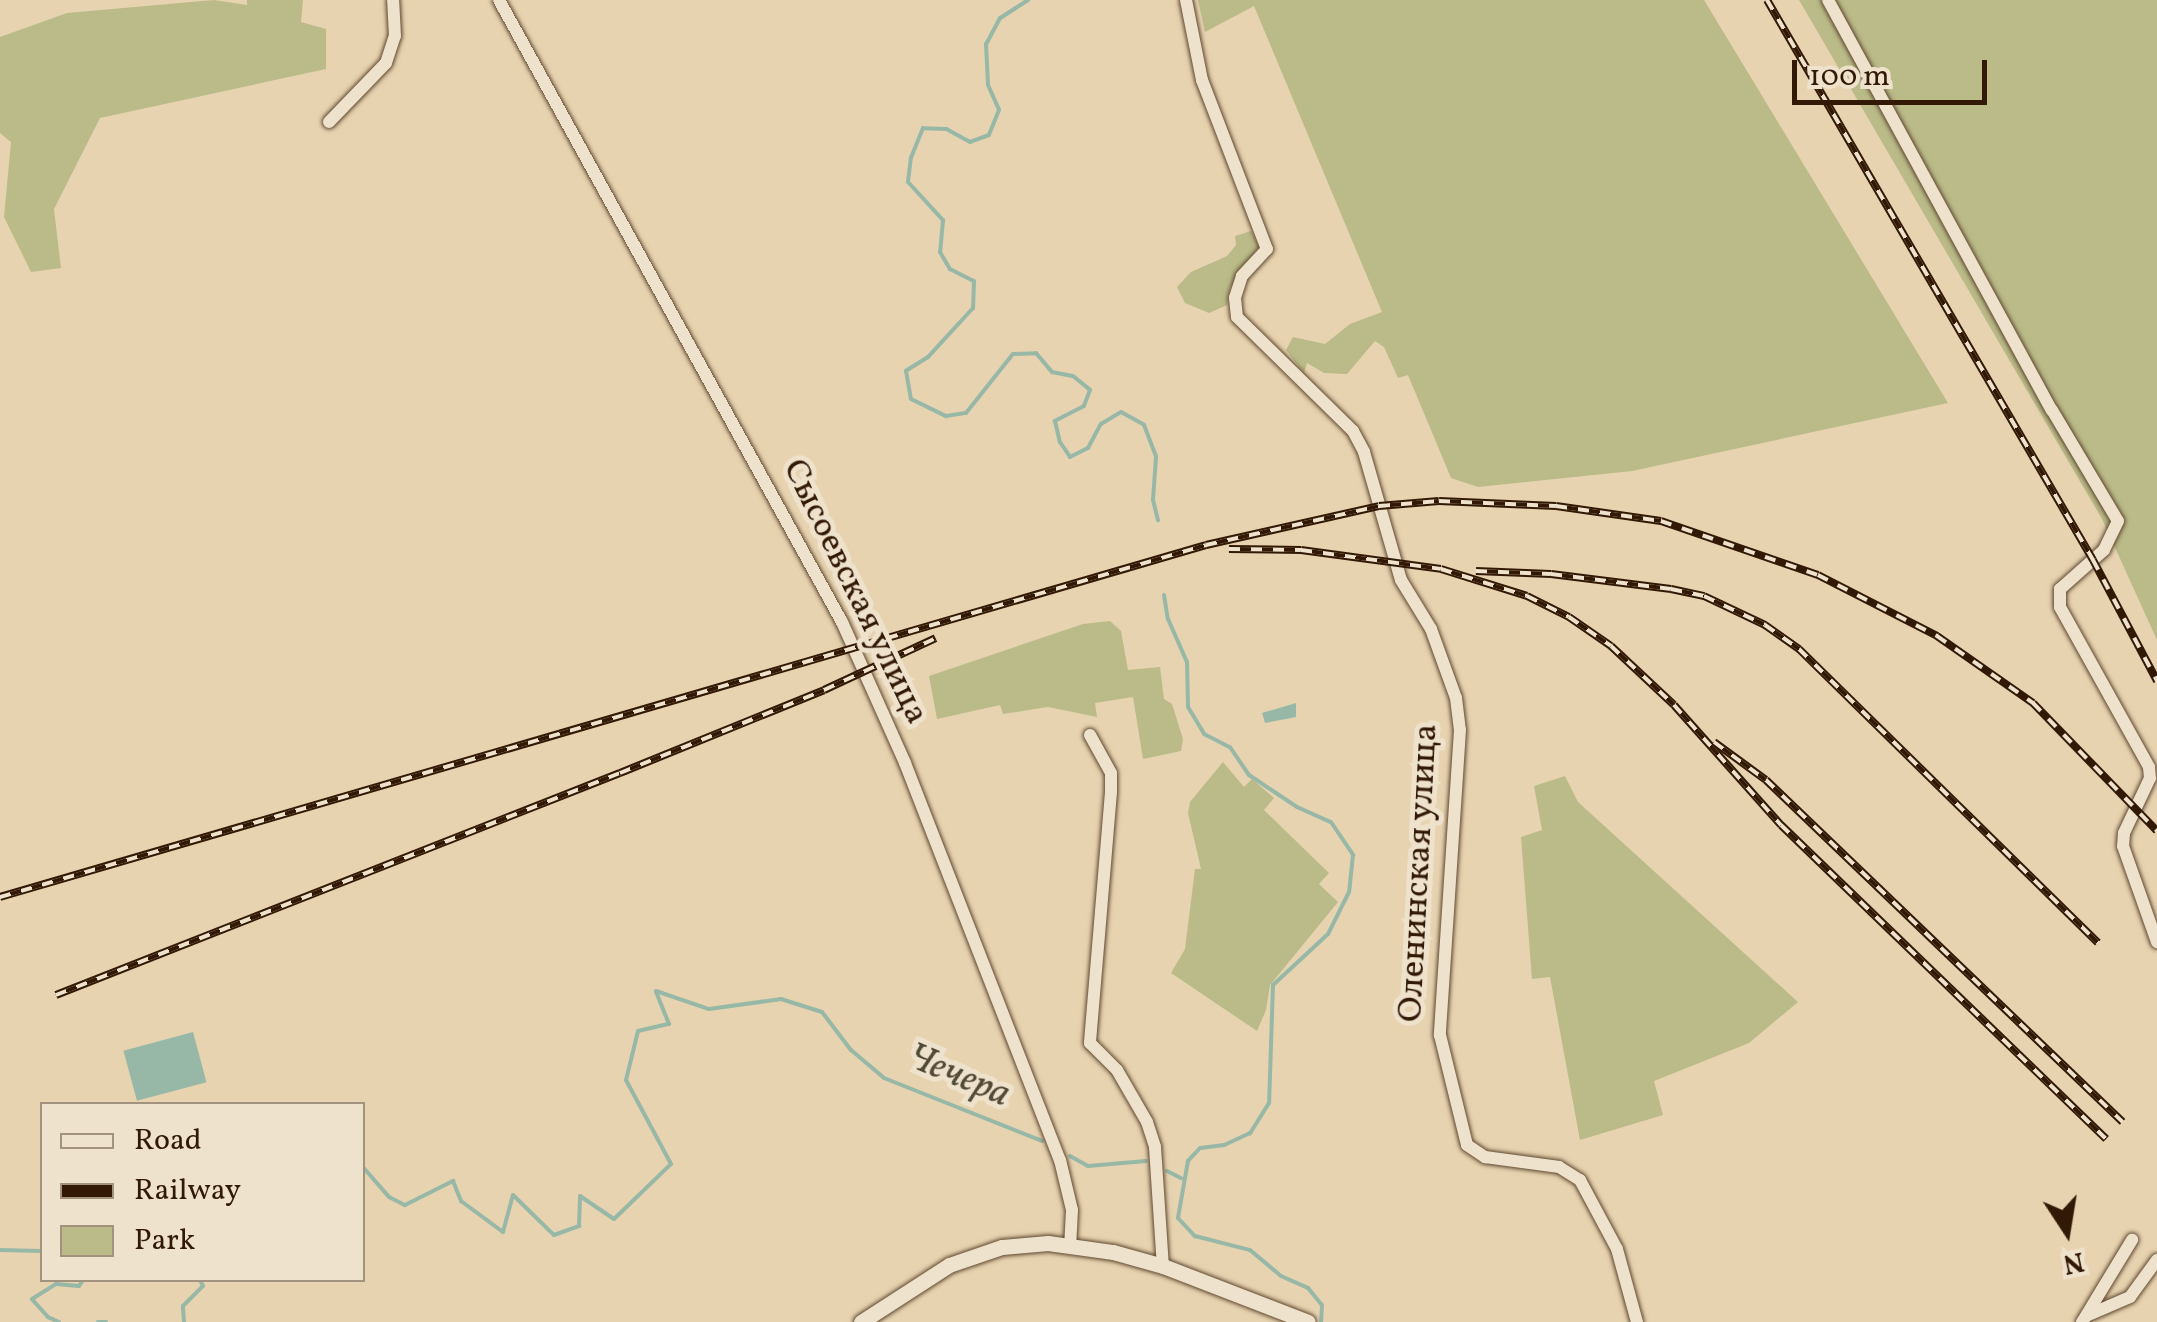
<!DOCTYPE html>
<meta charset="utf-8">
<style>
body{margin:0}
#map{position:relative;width:2157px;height:1322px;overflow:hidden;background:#e7d3b0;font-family:Vollkorn,serif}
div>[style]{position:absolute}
.green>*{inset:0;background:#babb88}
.water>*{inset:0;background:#97b8a7;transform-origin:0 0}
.stream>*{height:4px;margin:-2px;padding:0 2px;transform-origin:2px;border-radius:2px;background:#97b8a7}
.roads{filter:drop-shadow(0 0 2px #5f4830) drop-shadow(0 0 2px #5f4830)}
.minor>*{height:12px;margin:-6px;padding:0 6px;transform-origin:6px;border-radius:6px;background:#efe2cc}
.tertiary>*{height:15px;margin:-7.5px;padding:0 7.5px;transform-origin:7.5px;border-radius:7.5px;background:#efe2cc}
.rail>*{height:8px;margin-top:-4px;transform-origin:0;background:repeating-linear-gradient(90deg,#efe2cc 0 11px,#321906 0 22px);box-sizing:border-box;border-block:2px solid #321906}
span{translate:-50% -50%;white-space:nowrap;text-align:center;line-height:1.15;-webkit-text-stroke:10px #efe2cc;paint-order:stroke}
.street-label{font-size:35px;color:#321906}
.water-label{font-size:38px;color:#504936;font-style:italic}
.legend{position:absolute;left:40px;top:1102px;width:325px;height:180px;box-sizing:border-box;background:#efe2cc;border:2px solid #a3927d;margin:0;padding:12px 18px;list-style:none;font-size:30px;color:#321906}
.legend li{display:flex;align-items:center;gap:20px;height:50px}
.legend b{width:50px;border:2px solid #a3927d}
.north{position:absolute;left:2017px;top:1182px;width:100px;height:100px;-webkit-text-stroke:8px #efe2cc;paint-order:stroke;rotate:168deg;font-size:28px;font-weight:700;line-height:40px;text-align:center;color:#321906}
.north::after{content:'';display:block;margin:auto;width:35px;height:45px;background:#321906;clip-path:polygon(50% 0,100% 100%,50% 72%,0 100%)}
.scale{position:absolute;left:1792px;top:60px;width:195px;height:45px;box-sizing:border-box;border:5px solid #321906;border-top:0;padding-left:12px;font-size:30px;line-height:35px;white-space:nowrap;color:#321906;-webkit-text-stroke:8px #efe2cc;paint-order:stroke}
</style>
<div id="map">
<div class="green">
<i style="clip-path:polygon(214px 0,247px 5px,247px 0,303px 0,301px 22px,326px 29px,326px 69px,100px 118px,54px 209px,61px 268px,31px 272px,4px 217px,11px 142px,0 133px,0 37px,67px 13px)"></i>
<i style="clip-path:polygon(1198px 0,1704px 0,1948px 403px,1632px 471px,1478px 487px,1451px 478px,1408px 375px,1398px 378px,1384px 347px,1375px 341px,1347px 374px,1324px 373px,1307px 363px,1304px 373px,1286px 350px,1293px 337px,1325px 344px,1350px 324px,1382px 312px,1254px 6px,1205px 32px)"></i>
<i style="clip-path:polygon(1799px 0,2157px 0,2157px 640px,2102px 519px)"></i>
<i style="clip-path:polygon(1251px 231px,1259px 246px,1230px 288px,1227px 305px,1209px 313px,1185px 303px,1177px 287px,1191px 272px,1227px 256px,1236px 245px,1235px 236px)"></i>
<i style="clip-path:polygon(1110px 621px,1121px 631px,1128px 670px,1160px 667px,1164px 699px,1172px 704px,1183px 739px,1181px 751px,1143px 759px,1133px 697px,1095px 703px,1097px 717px,1048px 707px,1003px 714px,1000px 705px,937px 719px,929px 676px,1083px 624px)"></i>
<i style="clip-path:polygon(1223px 762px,1244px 787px,1252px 779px,1274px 798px,1264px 810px,1329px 873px,1319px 884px,1338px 902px,1270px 985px,1266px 1010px,1257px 1031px,1171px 973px,1185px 949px,1195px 869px,1201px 869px,1188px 813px,1190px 802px)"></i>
<i style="clip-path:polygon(1565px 776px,1578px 802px,1798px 1002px,1749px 1043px,1654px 1081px,1663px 1115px,1580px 1140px,1550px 977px,1532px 979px,1521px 837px,1542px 830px,1534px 786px)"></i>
</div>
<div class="water">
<i style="clip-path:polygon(1296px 703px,1296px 717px,1265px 723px,1262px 713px)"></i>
<i style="left:193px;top:1032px;width:52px;height:72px;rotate:75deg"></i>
</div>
<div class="stream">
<i style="left:1028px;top:0;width:33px;rotate:147deg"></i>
<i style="left:1000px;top:18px;width:30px;rotate:118deg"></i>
<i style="left:986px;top:44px;width:41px;rotate:87.2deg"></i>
<i style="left:988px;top:85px;width:27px;rotate:66deg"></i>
<i style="left:999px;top:110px;width:27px;rotate:112deg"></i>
<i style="left:989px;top:135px;width:20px;rotate:160deg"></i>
<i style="left:970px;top:142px;width:26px;rotate:-151deg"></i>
<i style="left:947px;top:129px;width:24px;rotate:-178deg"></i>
<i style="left:923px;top:128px;width:31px;rotate:112deg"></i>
<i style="left:911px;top:157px;width:25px;rotate:97deg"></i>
<i style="left:908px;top:182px;width:52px;rotate:47.4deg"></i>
<i style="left:943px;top:220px;width:32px;rotate:95deg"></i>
<i style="left:940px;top:252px;width:20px;rotate:60deg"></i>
<i style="left:950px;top:269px;width:27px;rotate:27deg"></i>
<i style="left:974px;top:281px;width:27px;rotate:92deg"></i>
<i style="left:973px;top:308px;width:67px;rotate:132.6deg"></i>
<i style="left:928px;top:357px;width:26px;rotate:148deg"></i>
<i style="left:906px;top:371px;width:28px;rotate:80deg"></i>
<i style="left:911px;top:399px;width:39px;rotate:26deg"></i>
<i style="left:946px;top:416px;width:20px;rotate:-9deg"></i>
<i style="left:966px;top:413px;width:75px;rotate:-51.5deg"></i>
<i style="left:1013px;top:354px;width:23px;rotate:-2deg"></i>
<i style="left:1036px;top:353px;width:25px;rotate:50deg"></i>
<i style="left:1052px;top:372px;width:21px;rotate:11deg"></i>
<i style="left:1073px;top:376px;width:22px;rotate:39deg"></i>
<i style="left:1090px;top:390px;width:17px;rotate:111deg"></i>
<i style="left:1084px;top:406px;width:33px;rotate:153deg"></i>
<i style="left:1055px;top:421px;width:22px;rotate:77deg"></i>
<i style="left:1060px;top:442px;width:18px;rotate:56deg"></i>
<i style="left:1070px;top:457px;width:20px;rotate:-27deg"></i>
<i style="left:1088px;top:448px;width:27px;rotate:-62deg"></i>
<i style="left:1101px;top:424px;width:23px;rotate:-31deg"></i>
<i style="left:1121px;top:412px;width:26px;rotate:29deg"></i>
<i style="left:1144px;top:425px;width:34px;rotate:69deg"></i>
<i style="left:1156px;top:457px;width:43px;rotate:94deg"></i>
<i style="left:1153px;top:500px;width:21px;rotate:76deg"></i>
<i style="left:1164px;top:595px;width:24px;rotate:81deg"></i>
<i style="left:1168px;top:619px;width:47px;rotate:66.2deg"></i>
<i style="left:1187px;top:662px;width:45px;rotate:88.7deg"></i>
<i style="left:1188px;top:707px;width:31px;rotate:59deg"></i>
<i style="left:1204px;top:734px;width:29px;rotate:27deg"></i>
<i style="left:1230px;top:747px;width:34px;rotate:56deg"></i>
<i style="left:1249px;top:775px;width:58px;rotate:33.7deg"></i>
<i style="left:1297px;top:807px;width:37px;rotate:24deg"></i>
<i style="left:1331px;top:822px;width:40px;rotate:56deg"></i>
<i style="left:1353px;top:855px;width:37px;rotate:96deg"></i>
<i style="left:1349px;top:892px;width:47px;rotate:116.6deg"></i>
<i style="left:1328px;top:934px;width:75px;rotate:137.2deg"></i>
<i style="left:1273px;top:985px;width:118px;rotate:91.9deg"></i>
<i style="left:1269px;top:1103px;width:36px;rotate:122deg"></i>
<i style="left:1250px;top:1133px;width:29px;rotate:155deg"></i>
<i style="left:1224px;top:1145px;width:24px;rotate:173deg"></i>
<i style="left:1200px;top:1148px;width:18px;rotate:133deg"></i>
<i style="left:1188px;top:1161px;width:58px;rotate:100deg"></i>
<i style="left:1178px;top:1218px;width:25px;rotate:47deg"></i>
<i style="left:1195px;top:1236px;width:57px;rotate:14.3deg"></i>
<i style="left:1250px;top:1250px;width:40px;rotate:40deg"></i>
<i style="left:1281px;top:1276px;width:30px;rotate:24deg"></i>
<i style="left:1308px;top:1288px;width:22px;rotate:51deg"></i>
<i style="left:1322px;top:1305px;width:17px;rotate:93deg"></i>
<i style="left:1070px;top:1156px;width:21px;rotate:29deg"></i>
<i style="left:1088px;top:1166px;width:58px;rotate:-4.9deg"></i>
<i style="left:362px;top:1166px;width:41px;rotate:48.9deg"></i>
<i style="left:389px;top:1197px;width:18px;rotate:27deg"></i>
<i style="left:405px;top:1205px;width:54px;rotate:-26.6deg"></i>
<i style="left:453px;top:1181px;width:22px;rotate:68deg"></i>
<i style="left:461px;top:1201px;width:52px;rotate:36.4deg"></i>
<i style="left:503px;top:1232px;width:38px;rotate:-75deg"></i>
<i style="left:513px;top:1195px;width:57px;rotate:44.3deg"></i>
<i style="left:554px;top:1235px;width:27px;rotate:-20deg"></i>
<i style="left:579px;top:1226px;width:30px;rotate:-88deg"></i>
<i style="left:580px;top:1196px;width:41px;rotate:34.1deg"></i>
<i style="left:614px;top:1219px;width:79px;rotate:-44deg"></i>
<i style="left:671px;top:1164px;width:95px;rotate:-118.2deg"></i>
<i style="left:626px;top:1080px;width:50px;rotate:-76.2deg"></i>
<i style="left:638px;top:1031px;width:32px;rotate:-13deg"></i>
<i style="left:669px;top:1024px;width:35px;rotate:-112deg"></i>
<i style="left:656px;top:991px;width:56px;rotate:18.8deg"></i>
<i style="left:709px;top:1009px;width:73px;rotate:-7.9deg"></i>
<i style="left:781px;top:999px;width:43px;rotate:17.6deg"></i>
<i style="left:822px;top:1012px;width:48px;rotate:52.7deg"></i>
<i style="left:851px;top:1050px;width:43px;rotate:40.3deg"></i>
<i style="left:884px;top:1078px;width:170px;rotate:21.7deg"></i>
<i style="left:1167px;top:1171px;width:16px;rotate:27deg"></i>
<i style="left:0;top:1250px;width:42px;rotate:1.4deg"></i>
<i style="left:59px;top:1322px;width:12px;rotate:-156deg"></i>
<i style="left:48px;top:1317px;width:24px;rotate:-132deg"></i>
<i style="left:32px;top:1299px;width:28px;rotate:-32deg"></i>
<i style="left:56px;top:1284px;width:23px;rotate:5deg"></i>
<i style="left:79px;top:1286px;width:7px;rotate:-56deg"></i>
<i style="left:98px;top:1322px;width:8px"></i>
<i style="left:184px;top:1322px;width:16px;rotate:-94deg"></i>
<i style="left:183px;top:1306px;width:28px;rotate:-45deg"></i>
<i style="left:203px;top:1286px;width:7px;rotate:-117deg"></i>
</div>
<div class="roads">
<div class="minor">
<i style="left:499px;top:0;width:710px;rotate:61.13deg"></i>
<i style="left:842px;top:622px;width:154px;rotate:65.9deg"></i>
<i style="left:905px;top:763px;width:426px;rotate:68.7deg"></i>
<i style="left:1060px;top:1160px;width:51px;rotate:76.5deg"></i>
<i style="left:1072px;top:1210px;width:35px;rotate:93deg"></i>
<i style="left:1186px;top:0;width:82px;rotate:78.7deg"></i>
<i style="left:1202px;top:80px;width:181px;rotate:69deg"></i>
<i style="left:1267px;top:249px;width:37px;rotate:133deg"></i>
<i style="left:1242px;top:276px;width:23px;rotate:108deg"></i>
<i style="left:1235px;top:298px;width:19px;rotate:84deg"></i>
<i style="left:1237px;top:317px;width:163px;rotate:44.5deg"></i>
<i style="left:1353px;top:431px;width:24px;rotate:62deg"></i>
<i style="left:1364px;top:452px;width:133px;rotate:73.9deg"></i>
<i style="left:1401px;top:580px;width:57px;rotate:58.5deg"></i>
<i style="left:1431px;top:629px;width:73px;rotate:70.1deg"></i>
<i style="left:1456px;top:698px;width:32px;rotate:83deg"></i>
<i style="left:1460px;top:730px;width:306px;rotate:93.8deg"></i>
<i style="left:1440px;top:1035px;width:113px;rotate:76.2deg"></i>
<i style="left:1467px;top:1145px;width:22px;rotate:34deg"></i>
<i style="left:1485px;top:1157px;width:75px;rotate:7.7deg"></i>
<i style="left:1559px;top:1167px;width:25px;rotate:32deg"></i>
<i style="left:1580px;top:1180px;width:78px;rotate:61.8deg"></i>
<i style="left:1617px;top:1249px;width:76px;rotate:74.7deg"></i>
<i style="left:1828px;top:0;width:467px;rotate:61.4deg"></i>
<i style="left:2052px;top:410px;width:129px;rotate:59.3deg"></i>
<i style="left:2118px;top:521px;width:32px;rotate:116deg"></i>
<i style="left:2104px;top:550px;width:59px;rotate:138.4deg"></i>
<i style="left:2060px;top:589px;width:18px;rotate:90deg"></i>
<i style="left:2060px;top:607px;width:183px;rotate:60.9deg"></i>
<i style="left:2149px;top:767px;width:11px;rotate:85deg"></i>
<i style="left:2150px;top:778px;width:61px;rotate:115.3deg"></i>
<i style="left:2124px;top:833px;width:13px;rotate:94deg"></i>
<i style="left:2123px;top:846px;width:102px;rotate:70.5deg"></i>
<i style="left:329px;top:122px;width:82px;rotate:-46deg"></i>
<i style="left:386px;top:63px;width:28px;rotate:-72deg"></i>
<i style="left:395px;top:36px;width:36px;rotate:-93deg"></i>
<i style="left:1090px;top:735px;width:43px;rotate:61.1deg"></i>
<i style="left:1111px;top:773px;width:19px;rotate:90deg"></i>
<i style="left:1111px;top:792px;width:252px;rotate:94.8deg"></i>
<i style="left:1090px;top:1043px;width:38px;rotate:45deg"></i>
<i style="left:1117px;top:1070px;width:60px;rotate:60deg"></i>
<i style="left:1147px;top:1122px;width:26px;rotate:72deg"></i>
<i style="left:1155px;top:1147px;width:119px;rotate:86.2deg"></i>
<i style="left:2087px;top:1314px;width:87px;rotate:-58.7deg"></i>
<i style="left:2082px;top:1322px;width:7px;rotate:-56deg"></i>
<i style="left:2086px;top:1316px;width:48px;rotate:-23.4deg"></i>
<i style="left:2130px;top:1297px;width:46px;rotate:-53.9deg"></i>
</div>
<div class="tertiary">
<i style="left:861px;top:1322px;width:105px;rotate:-32.9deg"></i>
<i style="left:949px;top:1265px;width:56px;rotate:-18.8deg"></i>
<i style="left:1002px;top:1247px;width:46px;rotate:-5deg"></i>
<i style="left:1048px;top:1243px;width:66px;rotate:7.9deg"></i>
<i style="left:1113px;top:1252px;width:52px;rotate:15.6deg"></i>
<i style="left:1163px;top:1266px;width:155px;rotate:21.1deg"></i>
</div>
</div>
<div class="rail">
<i style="left:1767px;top:0;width:648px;rotate:59.79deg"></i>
<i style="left:2093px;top:560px;width:137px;rotate:62.1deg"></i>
<i style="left:1229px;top:549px;width:72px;rotate:0.8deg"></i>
<i style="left:1301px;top:550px;width:141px;rotate:7.7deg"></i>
<i style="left:1441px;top:569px;width:90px;rotate:17.4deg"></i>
<i style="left:1527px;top:596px;width:47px;rotate:26.6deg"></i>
<i style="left:1569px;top:617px;width:51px;rotate:34.6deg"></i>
<i style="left:1611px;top:646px;width:86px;rotate:43.1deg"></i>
<i style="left:1674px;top:705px;width:161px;rotate:48.3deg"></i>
<i style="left:1781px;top:825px;width:452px;rotate:44deg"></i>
<i style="left:1476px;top:571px;width:75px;rotate:2.3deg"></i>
<i style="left:1551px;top:574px;width:121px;rotate:7.1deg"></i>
<i style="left:1671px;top:589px;width:34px;rotate:12deg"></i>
<i style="left:1704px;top:596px;width:68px;rotate:25.4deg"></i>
<i style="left:1765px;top:625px;width:42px;rotate:35.2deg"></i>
<i style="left:1799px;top:649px;width:419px;rotate:44.5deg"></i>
<i style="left:1714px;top:742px;width:64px;rotate:36.2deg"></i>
<i style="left:1766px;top:780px;width:494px;rotate:43.8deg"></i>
<i style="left:0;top:897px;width:1256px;rotate:-16.27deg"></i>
<i style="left:1206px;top:545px;width:177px;rotate:-12.7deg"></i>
<i style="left:1379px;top:506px;width:60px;rotate:-4.8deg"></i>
<i style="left:1439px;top:501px;width:117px;rotate:2.4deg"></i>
<i style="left:1556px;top:506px;width:106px;rotate:8.1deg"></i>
<i style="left:1661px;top:521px;width:166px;rotate:19deg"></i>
<i style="left:1818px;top:575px;width:134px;rotate:27.1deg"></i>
<i style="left:1937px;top:636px;width:117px;rotate:34.9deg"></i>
<i style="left:2033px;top:703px;width:178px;rotate:45.9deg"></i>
<i style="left:56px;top:995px;width:606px;rotate:-21.49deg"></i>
<i style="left:620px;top:773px;width:220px;rotate:-22.1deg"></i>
<i style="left:824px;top:690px;width:123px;rotate:-24.9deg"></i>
</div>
<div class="street-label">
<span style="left:855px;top:592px;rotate:64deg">Сысоевская улица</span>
<span style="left:1419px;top:873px;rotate:-87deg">Оленинская улица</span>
</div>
<div class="water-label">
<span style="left:958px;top:1077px;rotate:23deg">Чечера</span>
</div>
<ul class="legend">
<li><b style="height:12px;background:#efe2cc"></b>Road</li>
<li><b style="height:12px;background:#321906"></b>Railway</li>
<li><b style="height:28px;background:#babb88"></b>Park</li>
</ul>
<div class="north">N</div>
<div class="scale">100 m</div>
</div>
